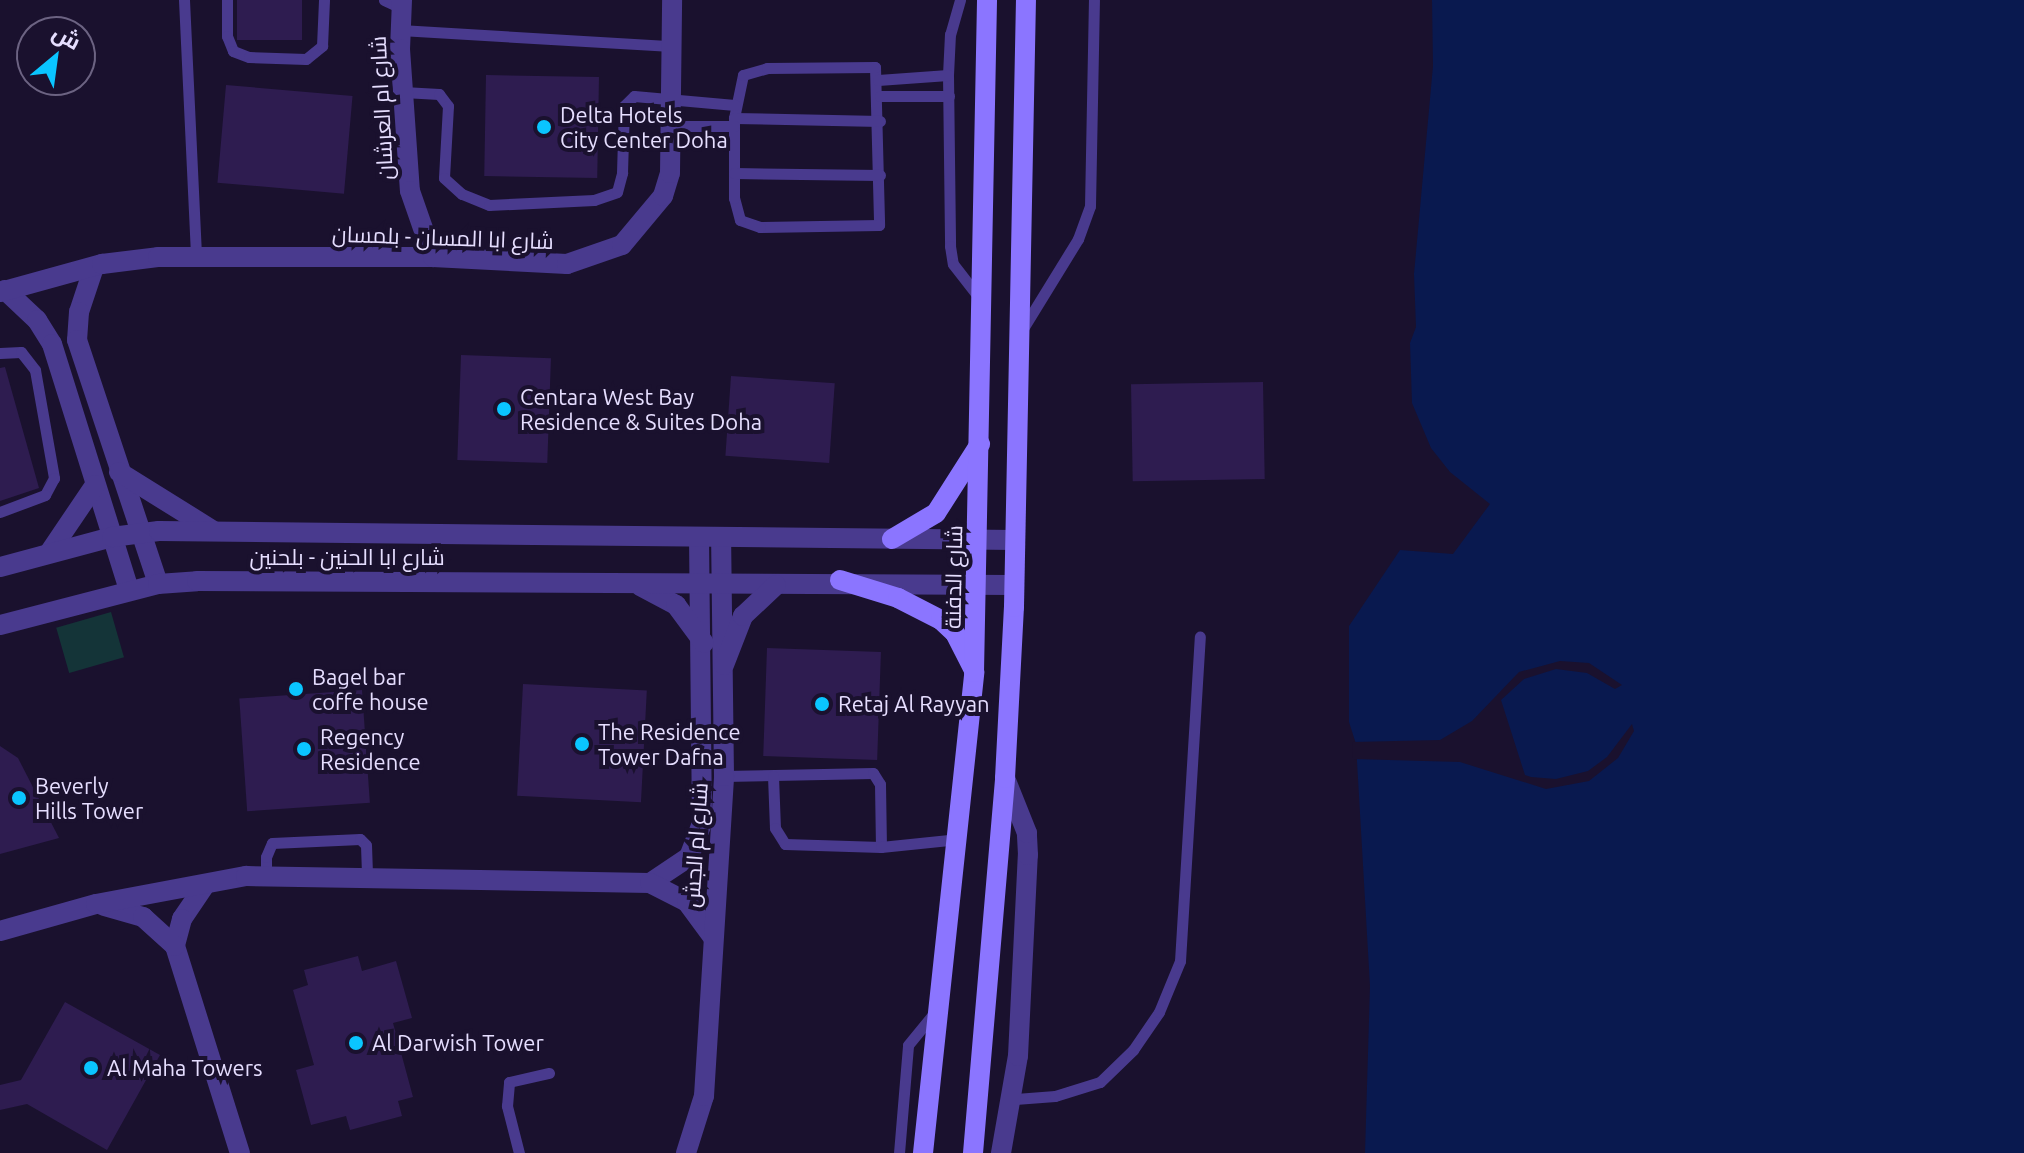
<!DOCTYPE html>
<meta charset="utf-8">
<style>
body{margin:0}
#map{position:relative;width:2024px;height:1153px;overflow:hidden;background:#1a112e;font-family:Ubuntu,Cairo,sans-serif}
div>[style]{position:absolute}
.green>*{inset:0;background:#143438;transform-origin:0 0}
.water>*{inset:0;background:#09194f}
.pier>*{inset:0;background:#1a112e}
.building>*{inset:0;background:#2e1c50;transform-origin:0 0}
.service>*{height:11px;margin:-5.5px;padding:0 5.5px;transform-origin:5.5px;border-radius:5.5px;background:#493a8e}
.minor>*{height:20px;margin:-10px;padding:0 10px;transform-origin:10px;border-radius:10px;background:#493a8e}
.tertiary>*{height:20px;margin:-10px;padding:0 10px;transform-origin:10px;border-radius:10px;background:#493a8e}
.secondary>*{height:20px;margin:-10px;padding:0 10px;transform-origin:10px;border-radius:10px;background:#8b75ff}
.dots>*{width:22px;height:22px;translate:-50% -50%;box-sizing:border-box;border:4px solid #1a112e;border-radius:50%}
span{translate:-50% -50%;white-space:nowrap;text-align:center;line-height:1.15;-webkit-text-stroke:8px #1a112e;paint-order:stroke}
.street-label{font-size:22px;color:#e6deff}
.poi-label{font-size:22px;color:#e6deff}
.left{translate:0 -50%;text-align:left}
.north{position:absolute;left:16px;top:16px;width:80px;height:80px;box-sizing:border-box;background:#1a112e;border:2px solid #6c6382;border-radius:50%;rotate:29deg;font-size:22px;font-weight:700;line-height:32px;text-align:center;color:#e6deff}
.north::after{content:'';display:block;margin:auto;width:28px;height:36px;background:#0ac5ff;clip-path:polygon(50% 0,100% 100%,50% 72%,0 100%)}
</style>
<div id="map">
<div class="green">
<i style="left:111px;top:612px;width:47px;height:57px;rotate:74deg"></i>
</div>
<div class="water">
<i style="clip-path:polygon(1432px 0,2024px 0,2024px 1153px,1365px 1153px,1370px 986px,1356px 744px,1349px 722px,1349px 626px,1400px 550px,1453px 554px,1490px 504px,1450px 472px,1431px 448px,1412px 403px,1410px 343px,1416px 327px,1414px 274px,1433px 66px)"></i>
</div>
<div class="pier">
<i style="clip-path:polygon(1560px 661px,1589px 663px,1622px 685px,1615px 689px,1587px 673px,1556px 669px,1524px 679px,1501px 700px,1525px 775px,1531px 777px,1556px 779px,1588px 771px,1607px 757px,1632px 724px,1634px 731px,1618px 758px,1589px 781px,1546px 789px,1460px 762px,1353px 759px,1352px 742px,1440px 740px,1472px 721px,1519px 672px)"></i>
</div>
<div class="building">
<i style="left:237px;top:0;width:65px;height:40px"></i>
<i style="left:486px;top:75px;width:113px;height:101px;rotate:1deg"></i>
<i style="left:226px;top:85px;width:127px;height:98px;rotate:5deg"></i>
<i style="left:461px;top:355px;width:90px;height:105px;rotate:2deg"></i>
<i style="clip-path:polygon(5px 367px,39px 488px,0 501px,0 368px)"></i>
<i style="left:731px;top:376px;width:104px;height:80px;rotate:4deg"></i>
<i style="left:1263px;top:382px;width:97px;height:132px;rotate:89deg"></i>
<i style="left:767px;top:648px;width:114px;height:108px;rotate:2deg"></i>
<i style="left:523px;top:684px;width:124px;height:112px;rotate:3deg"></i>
<i style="left:362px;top:690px;width:113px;height:123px;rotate:86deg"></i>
<i style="clip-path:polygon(0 746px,18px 758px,59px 838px,0 854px)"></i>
<i style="clip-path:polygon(358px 956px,362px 971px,396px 961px,412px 1018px,393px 1023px,413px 1097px,398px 1101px,402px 1116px,350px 1130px,346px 1116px,311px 1125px,296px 1070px,314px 1065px,293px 990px,308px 985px,304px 970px)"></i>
<i style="clip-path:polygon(65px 1002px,160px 1055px,107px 1150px,27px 1104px,0 1110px,0 1085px,21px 1080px)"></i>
</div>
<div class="service">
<i style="left:184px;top:0;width:256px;rotate:87.3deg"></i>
<i style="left:227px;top:0;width:36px;rotate:90deg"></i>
<i style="left:227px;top:36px;width:16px;rotate:68deg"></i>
<i style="left:233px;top:51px;width:17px;rotate:21deg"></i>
<i style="left:249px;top:57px;width:57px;rotate:2deg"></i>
<i style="left:306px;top:59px;width:21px;rotate:-39deg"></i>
<i style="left:322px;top:46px;width:46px;rotate:-87.5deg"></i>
<i style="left:384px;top:0;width:19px;rotate:25deg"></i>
<i style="left:960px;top:0;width:35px;rotate:106deg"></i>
<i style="left:950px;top:34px;width:41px;rotate:92.8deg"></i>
<i style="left:948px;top:75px;width:171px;rotate:89.3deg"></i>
<i style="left:950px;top:246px;width:18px;rotate:81deg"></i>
<i style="left:953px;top:264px;width:46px;rotate:52.1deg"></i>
<i style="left:400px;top:30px;width:272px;rotate:3.4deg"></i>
<i style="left:875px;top:67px;width:158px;rotate:88.5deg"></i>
<i style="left:879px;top:225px;width:119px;rotate:179deg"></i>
<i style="left:760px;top:227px;width:21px;rotate:-161deg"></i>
<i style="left:740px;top:220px;width:23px;rotate:-105deg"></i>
<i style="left:734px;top:198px;width:80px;rotate:-90deg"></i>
<i style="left:734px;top:118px;width:44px;rotate:-78.2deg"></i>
<i style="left:743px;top:75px;width:25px;rotate:-16deg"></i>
<i style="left:767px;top:68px;width:108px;rotate:-0.5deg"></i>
<i style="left:878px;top:80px;width:70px;rotate:-4.1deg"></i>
<i style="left:403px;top:92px;width:36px;rotate:3deg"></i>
<i style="left:439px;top:94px;width:15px;rotate:53deg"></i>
<i style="left:448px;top:106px;width:72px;rotate:93.2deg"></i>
<i style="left:444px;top:178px;width:24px;rotate:42deg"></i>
<i style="left:462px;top:194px;width:29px;rotate:22deg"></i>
<i style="left:489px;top:205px;width:105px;rotate:-2.7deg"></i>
<i style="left:594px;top:200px;width:24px;rotate:-19deg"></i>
<i style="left:617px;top:192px;width:20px;rotate:-75deg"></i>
<i style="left:622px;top:173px;width:67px;rotate:-88.3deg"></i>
<i style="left:624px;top:106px;width:14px;rotate:-45deg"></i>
<i style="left:634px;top:96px;width:101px;rotate:5.1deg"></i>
<i style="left:880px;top:96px;width:69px"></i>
<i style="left:734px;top:118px;width:146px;rotate:1.2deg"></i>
<i style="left:672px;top:126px;width:62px"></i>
<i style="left:734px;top:173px;width:146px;rotate:0.8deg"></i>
<i style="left:1022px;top:330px;width:107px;rotate:-58.4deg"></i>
<i style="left:1078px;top:239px;width:35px;rotate:-70deg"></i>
<i style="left:1090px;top:206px;width:206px;rotate:-88.9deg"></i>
<i style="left:0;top:353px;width:21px;rotate:-3deg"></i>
<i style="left:21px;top:352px;width:23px;rotate:52deg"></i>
<i style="left:35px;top:370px;width:110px;rotate:80deg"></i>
<i style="left:54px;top:478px;width:19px;rotate:118deg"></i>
<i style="left:45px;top:495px;width:48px;rotate:159.3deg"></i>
<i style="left:724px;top:776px;width:149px;rotate:-1.2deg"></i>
<i style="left:873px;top:773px;width:13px;rotate:58deg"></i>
<i style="left:880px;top:784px;width:63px;rotate:89.1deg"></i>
<i style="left:773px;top:776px;width:52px;rotate:87.8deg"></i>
<i style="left:775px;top:828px;width:19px;rotate:58deg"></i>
<i style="left:785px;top:844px;width:96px;rotate:1.8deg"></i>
<i style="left:881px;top:847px;width:78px;rotate:-5.9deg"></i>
<i style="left:266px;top:876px;width:19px;rotate:-90deg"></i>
<i style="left:266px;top:857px;width:15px;rotate:-67deg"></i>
<i style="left:272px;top:843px;width:88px;rotate:-2.6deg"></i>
<i style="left:360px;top:839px;width:8px;rotate:45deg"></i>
<i style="left:366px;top:845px;width:33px;rotate:88deg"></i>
<i style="left:1014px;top:1099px;width:41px;rotate:-4.2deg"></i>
<i style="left:1055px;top:1096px;width:47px;rotate:-17.3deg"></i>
<i style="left:1100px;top:1082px;width:46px;rotate:-44.1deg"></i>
<i style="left:1133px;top:1050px;width:46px;rotate:-55.6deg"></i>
<i style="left:1159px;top:1012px;width:55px;rotate:-67.6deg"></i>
<i style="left:1180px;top:961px;width:325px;rotate:-86.5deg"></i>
<i style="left:519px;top:1153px;width:49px;rotate:-104.3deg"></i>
<i style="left:507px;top:1106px;width:24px;rotate:-85deg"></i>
<i style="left:509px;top:1082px;width:41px;rotate:-12.7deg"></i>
<i style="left:899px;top:1153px;width:108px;rotate:-85.2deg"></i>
<i style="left:908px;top:1045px;width:43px;rotate:-50.7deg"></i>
</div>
<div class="minor">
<i style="left:402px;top:0;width:49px;rotate:92.3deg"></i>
<i style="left:400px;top:49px;width:142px;rotate:86deg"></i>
<i style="left:410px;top:191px;width:70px;rotate:70.8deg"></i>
<i style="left:94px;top:267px;width:47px;rotate:108.4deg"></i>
<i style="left:79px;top:312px;width:28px;rotate:94deg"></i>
<i style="left:77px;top:340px;width:257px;rotate:71.6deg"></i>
<i style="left:5px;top:290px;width:44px;rotate:43.2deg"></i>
<i style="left:37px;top:320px;width:28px;rotate:58deg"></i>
<i style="left:52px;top:344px;width:258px;rotate:72.6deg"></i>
<i style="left:0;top:292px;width:106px;rotate:-15.4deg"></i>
<i style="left:102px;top:264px;width:56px;rotate:-7.1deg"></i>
<i style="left:158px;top:257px;width:275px"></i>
<i style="left:433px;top:257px;width:134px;rotate:3deg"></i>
<i style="left:567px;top:264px;width:58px;rotate:-19.1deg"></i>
<i style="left:622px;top:245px;width:64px;rotate:-50.1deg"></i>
<i style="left:663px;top:196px;width:24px;rotate:-73deg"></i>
<i style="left:670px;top:173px;width:173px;rotate:-89.3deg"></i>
<i style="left:650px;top:883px;width:47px;rotate:-33.7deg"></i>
<i style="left:689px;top:857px;width:36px;rotate:-69deg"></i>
<i style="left:702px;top:823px;width:285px;rotate:-90.6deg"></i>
<i style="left:205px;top:885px;width:41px;rotate:124.1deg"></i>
<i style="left:182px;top:919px;width:28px;rotate:105deg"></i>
<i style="left:175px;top:946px;width:217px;rotate:72.6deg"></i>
<i style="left:104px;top:906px;width:41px;rotate:15.8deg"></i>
<i style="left:143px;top:917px;width:43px;rotate:42.2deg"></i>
<i style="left:0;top:931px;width:100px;rotate:-15.7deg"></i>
<i style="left:96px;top:904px;width:153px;rotate:-10.6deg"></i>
<i style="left:246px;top:876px;width:404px;rotate:1deg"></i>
<i style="left:650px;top:883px;width:42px;rotate:27.2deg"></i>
<i style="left:687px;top:902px;width:42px;rotate:53.7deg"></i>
<i style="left:686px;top:1153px;width:60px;rotate:-72.5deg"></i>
<i style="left:704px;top:1096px;width:321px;rotate:-86.4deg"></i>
<i style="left:724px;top:776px;width:238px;rotate:-90.7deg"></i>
<i style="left:1001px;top:1153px;width:98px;rotate:-80.1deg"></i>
<i style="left:1018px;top:1056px;width:201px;rotate:-87.2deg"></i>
<i style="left:1028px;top:855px;width:22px;rotate:-93deg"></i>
<i style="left:1027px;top:833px;width:59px;rotate:-111.8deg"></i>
</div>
<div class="tertiary">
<i style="left:119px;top:472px;width:110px;rotate:31.9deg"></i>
<i style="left:49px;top:553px;width:82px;rotate:-55.9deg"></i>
<i style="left:0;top:567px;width:116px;rotate:-15deg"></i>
<i style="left:112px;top:537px;width:47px;rotate:-7.3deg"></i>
<i style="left:159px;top:531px;width:856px;rotate:0.6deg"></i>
<i style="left:640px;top:586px;width:41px;rotate:27.8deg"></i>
<i style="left:676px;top:605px;width:47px;rotate:53.6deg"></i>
<i style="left:0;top:625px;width:163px;rotate:-14.5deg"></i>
<i style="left:158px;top:584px;width:39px;rotate:-4deg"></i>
<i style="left:197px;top:581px;width:817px;rotate:0.28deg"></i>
<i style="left:724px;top:665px;width:53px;rotate:-68.8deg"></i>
<i style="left:743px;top:616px;width:45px;rotate:-43.2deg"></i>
</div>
<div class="secondary">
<i style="left:892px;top:539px;width:51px;rotate:-30.6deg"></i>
<i style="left:936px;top:513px;width:82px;rotate:-57.5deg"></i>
<i style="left:840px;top:580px;width:61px;rotate:17.2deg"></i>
<i style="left:898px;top:598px;width:48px;rotate:27.1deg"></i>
<i style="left:941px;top:620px;width:19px;rotate:43deg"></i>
<i style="left:955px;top:633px;width:39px;rotate:63deg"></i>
<i style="left:923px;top:1153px;width:484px;rotate:-83.9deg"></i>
<i style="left:974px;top:672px;width:672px;rotate:-88.89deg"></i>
<i style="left:973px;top:1153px;width:376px;rotate:-85.1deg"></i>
<i style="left:1005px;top:778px;width:171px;rotate:-87deg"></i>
<i style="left:1014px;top:607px;width:607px;rotate:-88.87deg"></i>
</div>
<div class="dots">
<i style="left:544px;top:127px;background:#0ac5ff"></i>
<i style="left:504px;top:409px;background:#0ac5ff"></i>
<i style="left:296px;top:689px;background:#0ac5ff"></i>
<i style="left:822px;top:704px;background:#0ac5ff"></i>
<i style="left:582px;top:744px;background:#0ac5ff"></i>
<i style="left:304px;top:749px;background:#0ac5ff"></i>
<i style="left:19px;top:798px;background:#0ac5ff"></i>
<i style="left:356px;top:1043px;background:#0ac5ff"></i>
<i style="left:91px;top:1068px;background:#0ac5ff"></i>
</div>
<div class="street-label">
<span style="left:381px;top:108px;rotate:-93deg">شارع ام العرشان</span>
<span style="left:443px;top:237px;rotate:2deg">شارع ابا المسان - بلمسان</span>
<span style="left:347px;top:557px">شارع ابا الحنين - بلحنين</span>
<span style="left:953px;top:577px;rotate:-89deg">شارع الدفنة</span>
<span style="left:695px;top:845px;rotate:-86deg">شارع ام الجش</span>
</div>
<div class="poi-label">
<span class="left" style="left:560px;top:127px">Delta Hotels<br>City Center Doha</span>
<span class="left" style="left:520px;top:409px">Centara West Bay<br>Residence &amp; Suites Doha</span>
<span class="left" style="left:312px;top:689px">Bagel bar<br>coffe house</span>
<span class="left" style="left:838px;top:704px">Retaj Al Rayyan</span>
<span class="left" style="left:598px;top:744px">The Residence<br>Tower Dafna</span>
<span class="left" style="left:320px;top:749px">Regency<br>Residence</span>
<span class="left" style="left:35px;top:798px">Beverly<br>Hills Tower</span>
<span class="left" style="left:372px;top:1043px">Al Darwish Tower</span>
<span class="left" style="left:107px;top:1068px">Al Maha Towers</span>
</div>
<div class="north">ش</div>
</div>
